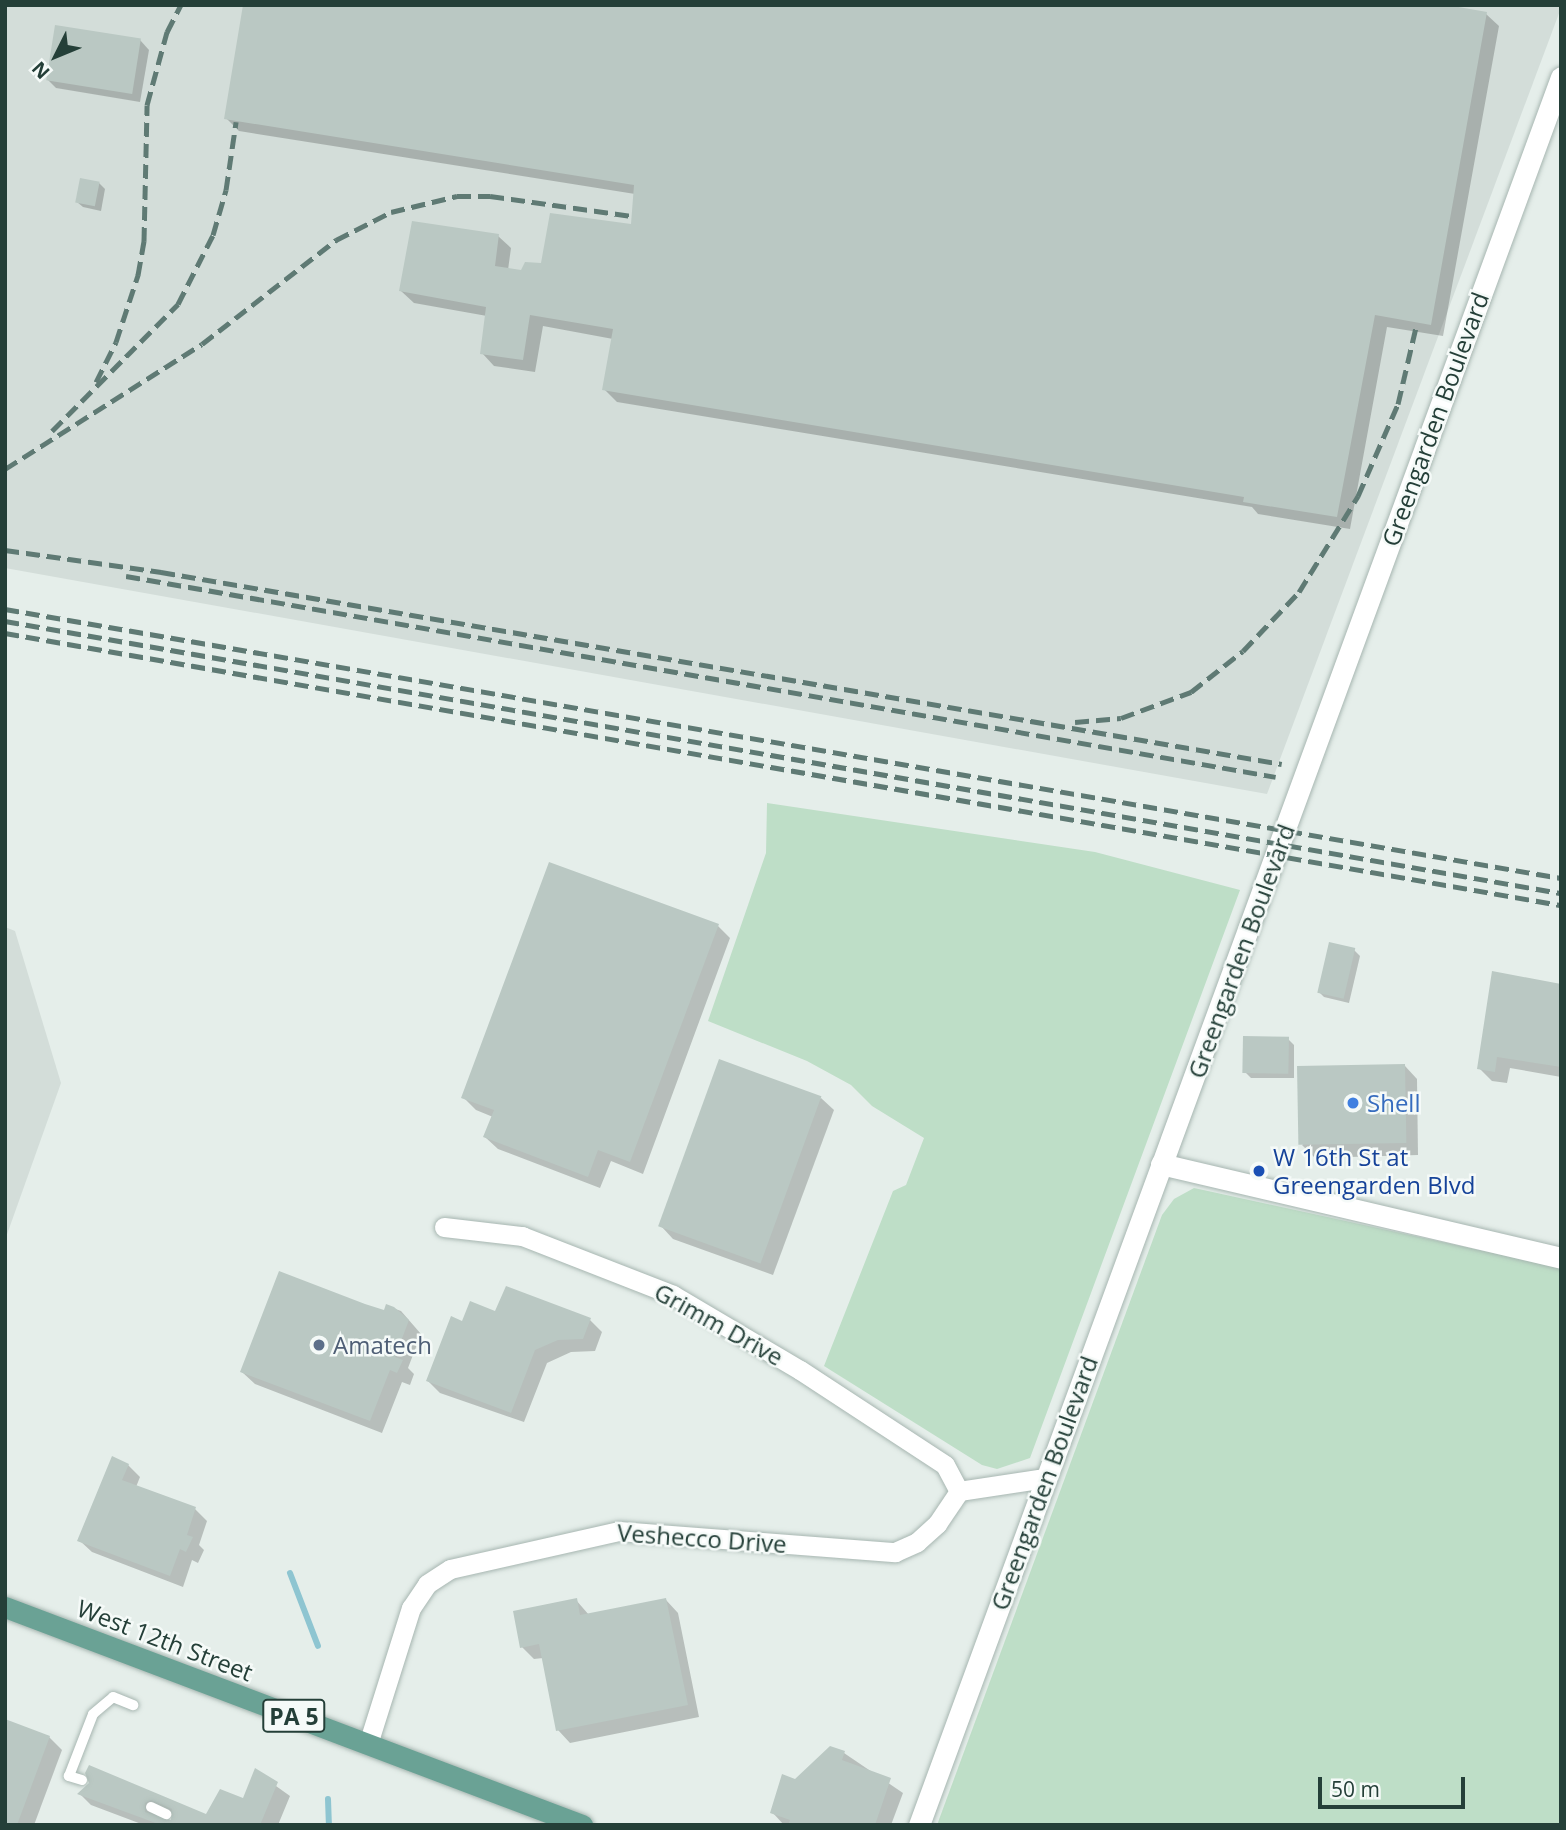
<!DOCTYPE html>
<style>
body{margin:0}
#map{position:relative;width:1566px;height:1830px;overflow:hidden;background:#e5eeea;font-family:"Open Sans",sans-serif}
div>[style]{position:absolute}
.built>*{inset:0;background:#d3ddd9}
.green>*{inset:0;background:#bedec7}
.shadow>*{inset:0;background:#0003}
.stream>*{height:6px;margin:-3px;padding:0 3px;transform-origin:3px;border-radius:3px;background:#8ec5d1}
.building>*{inset:0;background:#bac8c3;transform-origin:0 0}
.roads{filter:drop-shadow(0 0 2px #a7b6b1) drop-shadow(0 0 2px #a7b6b1)}
.service>*{height:10px;margin:-5px;padding:0 5px;transform-origin:5px;border-radius:5px;background:#fff}
.minor>*{height:19px;margin:-9.5px;padding:0 9.5px;transform-origin:9.5px;border-radius:9.5px;background:#fff}
.tertiary>*{height:21px;margin:-10.5px;padding:0 10.5px;transform-origin:10.5px;border-radius:10.5px;background:#fff}
.primary>*{height:21px;margin:-10.5px;padding:0 10.5px;transform-origin:10.5px;border-radius:10.5px;background:#6aa295}
.rail>*{height:5px;margin-top:-2.5px;transform-origin:0;background:repeating-linear-gradient(90deg,#5f7a74 0 14px,transparent 0 21px)}
.dots>*{width:19px;height:19px;translate:-50% -50%;box-sizing:border-box;border:4px solid #f5faf8;border-radius:50%}
span{translate:-50% -50%;white-space:nowrap;text-align:center;line-height:1.15;-webkit-text-stroke:5px #f5faf8;paint-order:stroke}
.shield-label span{padding:2px 5px;background:#f5faf8;border:2px solid;border-radius:5px;-webkit-text-stroke-width:0}
.shield-label{font-size:23px;color:#243f38;font-weight:700}
.street-label{font-size:24px;color:#243f38}
.shop-label{font-size:24px;color:#366cbe}
.left{translate:0 -50%;text-align:left}
.transit-label{font-size:24px;color:#164399}
.service-label{font-size:24px;color:#4e5e75}
.frame{position:absolute;inset:0;border:7px solid #243f38;pointer-events:none}
.north{position:absolute;left:21px;top:21px;width:70px;height:70px;-webkit-text-stroke:5px #f5faf8;paint-order:stroke;rotate:227deg;font-size:19px;font-weight:700;line-height:28px;text-align:center;color:#243f38}
.north::after{content:'';display:block;margin:auto;width:24px;height:32px;background:#243f38;clip-path:polygon(50% 0,100% 100%,50% 72%,0 100%)}
.scale{position:absolute;left:1318px;top:1777px;width:147px;height:32px;box-sizing:border-box;border:4px solid #243f38;border-top:0;padding-left:9px;font-size:21px;line-height:24px;white-space:nowrap;color:#243f38;-webkit-text-stroke:5px #f5faf8;paint-order:stroke}
</style>
<div id="map">
<div class="built">
<i style="clip-path:polygon(5px 5px,1561px 5px,1561px 8px,1267px 794px,5px 568px)"></i>
<i style="clip-path:polygon(5px 927px,15px 931px,61px 1083px,5px 1240px)"></i>
</div>
<div class="green">
<i style="clip-path:polygon(767px 803px,1095px 852px,1240px 890px,1030px 1458px,997px 1469px,982px 1465px,824px 1366px,893px 1191px,906px 1185px,924px 1138px,872px 1106px,851px 1085px,807px 1061px,708px 1021px,766px 853px)"></i>
<i style="clip-path:polygon(1194px 1188px,1561px 1268px,1561px 1825px,937px 1825px,1162px 1215px,1174px 1199px)"></i>
</div>
<div class="shadow">
<i style="clip-path:polygon(1486px 14px,1499px 26px,1443px 336px,1387px 327px,1350px 529px,1258px 514px,1252px 507px,617px 402px,604px 389px,613px 339px,543px 326px,535px 372px,494px 366px,482px 353px,487px 316px,414px 303px,401px 291px,498px 236px,511px 248px,508px 270px,522px 272px,543px 265px,633px 226px,635px 194px,239px 131px,226px 118px)"></i>
<i style="clip-path:polygon(140px 40px,149px 50px,140px 102px,56px 88px,47px 79px)"></i>
<i style="clip-path:polygon(99px 183px,105px 189px,101px 211px,83px 207px,77px 202px)"></i>
<i style="clip-path:polygon(718px 926px,730px 938px,643px 1174px,611px 1161px,600px 1188px,498px 1149px,485px 1137px,493px 1117px,476px 1110px,463px 1097px)"></i>
<i style="clip-path:polygon(1354px 950px,1360px 956px,1349px 1003px,1324px 997px,1318px 991px)"></i>
<i style="clip-path:polygon(1561px 986px,1561px 1077px,1510px 1068px,1507px 1083px,1492px 1081px,1479px 1068px)"></i>
<i style="clip-path:polygon(1288px 1039px,1294px 1045px,1294px 1078px,1251px 1078px,1245px 1072px)"></i>
<i style="clip-path:polygon(1405px 1066px,1417px 1079px,1418px 1155px,1315px 1158px,1302px 1145px)"></i>
<i style="clip-path:polygon(821px 1098px,834px 1110px,773px 1275px,673px 1239px,661px 1226px)"></i>
<i style="clip-path:polygon(387px 1306px,401px 1311px,421px 1334px,408px 1368px,414px 1374px,410px 1385px,402px 1382px,382px 1433px,255px 1384px,242px 1372px,385px 1312px)"></i>
<i style="clip-path:polygon(496px 1314px,590px 1320px,602px 1332px,595px 1351px,571px 1352px,547px 1363px,524px 1422px,440px 1393px,428px 1381px,463px 1323px)"></i>
<i style="clip-path:polygon(128px 1465px,140px 1477px,136px 1487px,195px 1509px,207px 1521px,199px 1545px,204px 1550px,198px 1563px,192px 1560px,183px 1587px,92px 1552px,79px 1540px)"></i>
<i style="clip-path:polygon(576px 1600px,589px 1615px,666px 1600px,678px 1613px,699px 1717px,570px 1743px,558px 1730px,543px 1658px,534px 1659px,522px 1647px)"></i>
<i style="clip-path:polygon(49px 1737px,62px 1750px,34px 1825px,5px 1825px)"></i>
<i style="clip-path:polygon(844px 1753px,903px 1793px,891px 1825px,784px 1825px,772px 1812px,796px 1781px)"></i>
<i style="clip-path:polygon(evenodd,255px 1771px,290px 1796px,278px 1825px,144px 1825px,91px 1805px,80px 1794px,91px 1783px,87px 1773px,206px 1816px,244px 1800px,255px 1771px,164px 1811px,173px 1815px,174px 1819px,166px 1823px,156px 1816px,164px 1811px)"></i>
</div>
<div class="stream">
<i style="left:290px;top:1573px;width:78px;rotate:69deg"></i>
<i style="left:328px;top:1799px;width:26px;rotate:88deg"></i>
</div>
<div class="building">
<i style="clip-path:polygon(243px 5px,1447px 5px,1487px 12px,1431px 325px,1375px 315px,1337px 517px,1243px 502px,1244px 497px,602px 390px,613px 329px,530px 315px,523px 360px,480px 354px,486px 307px,399px 291px,412px 221px,499px 234px,495px 266px,521px 270px,525px 262px,541px 263px,550px 213px,631px 224px,634px 185px,224px 119px)"></i>
<i style="left:55px;top:25px;width:87px;height:56px;rotate:9deg"></i>
<i style="left:80px;top:178px;width:20px;height:25px;rotate:11deg"></i>
<i style="clip-path:polygon(549px 862px,719px 924px,630px 1162px,598px 1150px,588px 1177px,483px 1137px,494px 1110px,461px 1098px)"></i>
<i style="left:1329px;top:942px;width:27px;height:52px;rotate:13deg"></i>
<i style="clip-path:polygon(1492px 971px,1561px 984px,1561px 1067px,1497px 1057px,1495px 1072px,1477px 1069px)"></i>
<i style="left:1243px;top:1036px;width:46px;height:37px;rotate:1deg"></i>
<i style="left:719px;top:1059px;width:109px;height:178px;rotate:20deg"></i>
<i style="left:1405px;top:1064px;width:79px;height:108px;rotate:89deg"></i>
<i style="clip-path:polygon(279px 1271px,365px 1304px,384px 1310px,386px 1304px,394px 1307px,409px 1320px,395px 1357px,403px 1360px,397px 1373px,390px 1370px,370px 1421px,240px 1372px)"></i>
<i style="clip-path:polygon(506px 1286px,591px 1318px,583px 1339px,558px 1340px,535px 1350px,511px 1413px,426px 1381px,451px 1316px,462px 1321px,470px 1301px,495px 1311px)"></i>
<i style="clip-path:polygon(112px 1456px,129px 1464px,122px 1480px,196px 1507px,187px 1535px,193px 1537px,186px 1552px,180px 1549px,170px 1576px,77px 1541px)"></i>
<i style="clip-path:polygon(577px 1598px,580px 1615px,666px 1598px,688px 1705px,556px 1731px,539px 1644px,520px 1648px,513px 1611px)"></i>
<i style="clip-path:polygon(5px 1719px,50px 1736px,17px 1825px,5px 1825px)"></i>
<i style="clip-path:polygon(830px 1746px,845px 1751px,842px 1760px,891px 1778px,875px 1825px,788px 1825px,790px 1820px,770px 1813px,782px 1774px,795px 1779px)"></i>
<i style="clip-path:polygon(evenodd,89px 1765px,206px 1814px,220px 1789px,243px 1798px,255px 1768px,278px 1782px,260px 1825px,161px 1825px,77px 1794px,89px 1783px,85px 1773px,89px 1765px,151px 1800px,172px 1809px,171px 1820px,145px 1812px,145px 1803px,151px 1800px)"></i>
</div>
<div class="roads">
<div class="service">
<i style="left:82px;top:1780px;width:14px;rotate:-163deg"></i>
<i style="left:69px;top:1776px;width:66px;rotate:-68.8deg"></i>
<i style="left:93px;top:1714px;width:26px;rotate:-40deg"></i>
<i style="left:113px;top:1697px;width:22px;rotate:22deg"></i>
<i style="left:151px;top:1807px;width:17px;rotate:25deg"></i>
</div>
<div class="minor">
<i style="left:444px;top:1227px;width:79px;rotate:6.6deg"></i>
<i style="left:522px;top:1236px;width:162px;rotate:21.3deg"></i>
<i style="left:673px;top:1295px;width:147px;rotate:30.6deg"></i>
<i style="left:800px;top:1370px;width:173px;rotate:33.2deg"></i>
<i style="left:945px;top:1465px;width:30px;rotate:62deg"></i>
<i style="left:368px;top:1744px;width:143px;rotate:-72.5deg"></i>
<i style="left:411px;top:1608px;width:29px;rotate:-56deg"></i>
<i style="left:427px;top:1584px;width:27px;rotate:-33deg"></i>
<i style="left:450px;top:1569px;width:173px;rotate:-12.7deg"></i>
<i style="left:619px;top:1531px;width:277px;rotate:4.4deg"></i>
<i style="left:895px;top:1552px;width:24px;rotate:-24deg"></i>
<i style="left:917px;top:1542px;width:27px;rotate:-42deg"></i>
<i style="left:937px;top:1524px;width:40px;rotate:-56deg"></i>
<i style="left:959px;top:1491px;width:87px;rotate:-8.6deg"></i>
</div>
<div class="tertiary">
<i style="left:1161px;top:1164px;width:411px;rotate:13.2deg"></i>
<i style="left:919px;top:1825px;width:1862px;rotate:-69.83deg"></i>
</div>
<div class="primary">
<i style="left:5px;top:1607px;width:617px;rotate:20.7deg"></i>
</div>
</div>
<div class="rail">
<i style="left:96px;top:382px;width:45px;rotate:-63.4deg"></i>
<i style="left:116px;top:342px;width:71px;rotate:-71.8deg"></i>
<i style="left:138px;top:275px;width:35px;rotate:-80deg"></i>
<i style="left:144px;top:241px;width:136px;rotate:-88.7deg"></i>
<i style="left:147px;top:105px;width:76px;rotate:-74.7deg"></i>
<i style="left:167px;top:32px;width:30px;rotate:-63deg"></i>
<i style="left:52px;top:431px;width:179px;rotate:-45.2deg"></i>
<i style="left:178px;top:304px;width:77px;rotate:-63.1deg"></i>
<i style="left:213px;top:235px;width:47px;rotate:-73.9deg"></i>
<i style="left:226px;top:190px;width:69px;rotate:-81.6deg"></i>
<i style="left:5px;top:469px;width:233px;rotate:-32.4deg"></i>
<i style="left:202px;top:344px;width:170px;rotate:-37.8deg"></i>
<i style="left:336px;top:240px;width:62px;rotate:-27deg"></i>
<i style="left:391px;top:212px;width:68px;rotate:-13.6deg"></i>
<i style="left:457px;top:196px;width:33px"></i>
<i style="left:490px;top:196px;width:143px;rotate:8deg"></i>
<i style="left:5px;top:550px;width:158px;rotate:8deg"></i>
<i style="left:161px;top:572px;width:1137px;rotate:9.72deg"></i>
<i style="left:126px;top:576px;width:1167px;rotate:9.91deg"></i>
<i style="left:5px;top:609px;width:1579px;rotate:9.81deg"></i>
<i style="left:5px;top:621px;width:1580px;rotate:9.92deg"></i>
<i style="left:5px;top:633px;width:1580px;rotate:9.92deg"></i>
<i style="left:1075px;top:722px;width:46px;rotate:-5deg"></i>
<i style="left:1121px;top:718px;width:75px;rotate:-20.4deg"></i>
<i style="left:1191px;top:692px;width:66px;rotate:-38.3deg"></i>
<i style="left:1243px;top:651px;width:81px;rotate:-46.5deg"></i>
<i style="left:1299px;top:592px;width:113px;rotate:-58.4deg"></i>
<i style="left:1358px;top:496px;width:100px;rotate:-66.5deg"></i>
<i style="left:1398px;top:404px;width:83px;rotate:-76.8deg"></i>
</div>
<div class="dots">
<i style="left:1353px;top:1103px;background:#3f7fe0"></i>
<i style="left:1259px;top:1171px;background:#1a4fb4"></i>
<i style="left:319px;top:1345px;background:#5c6f8a"></i>
</div>
<div class="shield-label">
<span style="left:294px;top:1716px">PA 5</span>
</div>
<div class="street-label">
<span style="left:1435px;top:419px;rotate:-70deg">Greengarden Boulevard</span>
<span style="left:1241px;top:951px;rotate:-70deg">Greengarden Boulevard</span>
<span style="left:719px;top:1324px;rotate:29deg">Grimm Drive</span>
<span style="left:1044px;top:1483px;rotate:-70deg">Greengarden Boulevard</span>
<span style="left:702px;top:1538px;rotate:4deg">Veshecco Drive</span>
<span style="left:165px;top:1640px;rotate:21deg">West 12th Street</span>
</div>
<div class="shop-label">
<span class="left" style="left:1367px;top:1103px">Shell</span>
</div>
<div class="transit-label">
<span class="left" style="left:1273px;top:1171px">W 16th St at<br>Greengarden Blvd</span>
</div>
<div class="service-label">
<span class="left" style="left:333px;top:1345px">Amatech</span>
</div>
<div class="frame"></div>
<div class="north">N</div>
<div class="scale">50 m</div>
</div>
